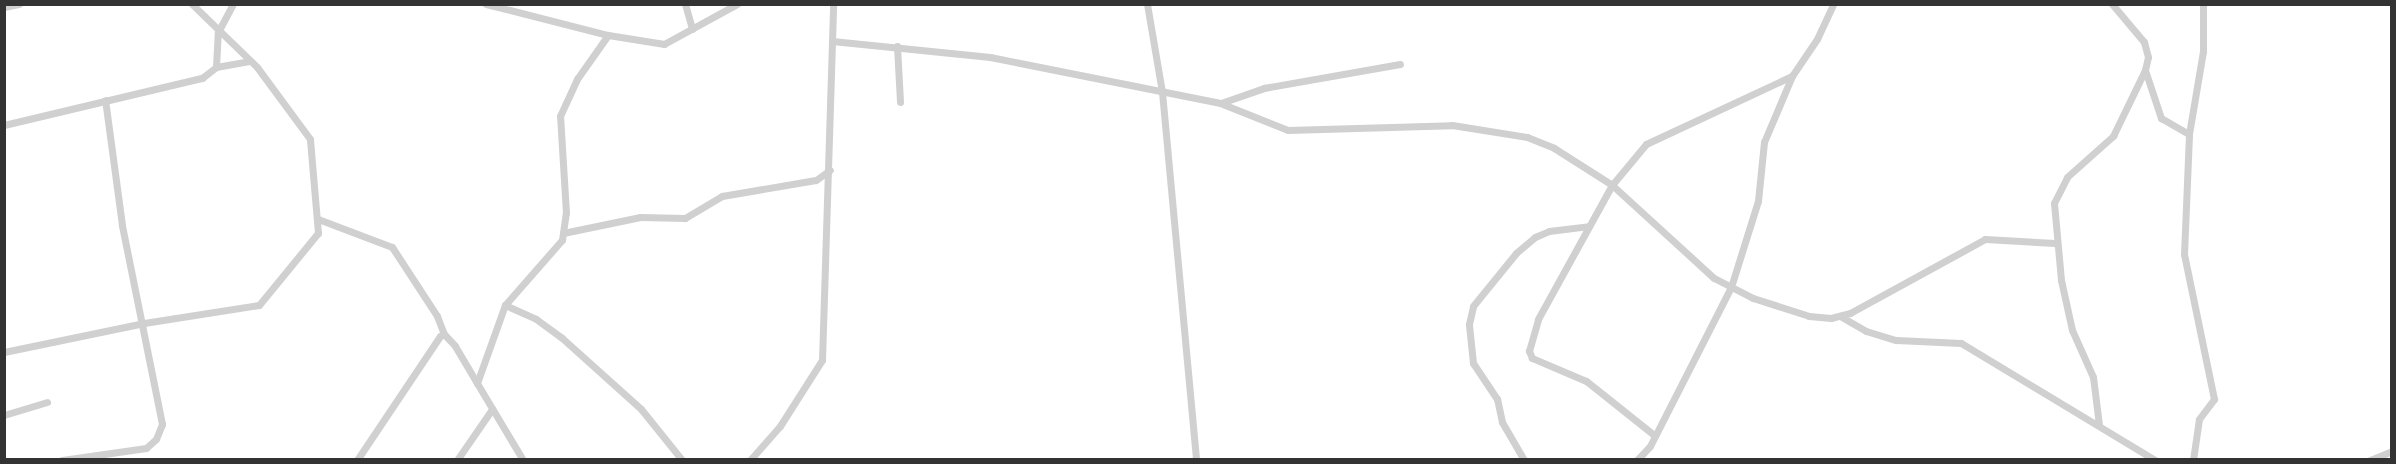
<!DOCTYPE html>
<style>
body{margin:0}
#map{position:relative;width:2396px;height:464px;overflow:hidden;background:#fff;font-family:"IBM Plex Sans",sans-serif}
div>[style]{position:absolute}
.minor>*{height:7px;margin:-3.5px;padding:0 3.5px;transform-origin:3.5px;border-radius:3.5px;background:#d0d0d0}
span{translate:-50% -50%;white-space:nowrap;text-align:center;line-height:1.15;-webkit-text-stroke:6px #fff;paint-order:stroke}
.frame{position:absolute;inset:0;border:6px solid #333;pointer-events:none}
</style>
<div id="map">
<div class="minor">
<i style="left:486px;top:4px;width:126px;rotate:14.3deg"></i>
<i style="left:608px;top:35px;width:57px;rotate:9.1deg"></i>
<i style="left:664px;top:44px;width:83px;rotate:-28.7deg"></i>
<i style="left:685px;top:4px;width:26px;rotate:74deg"></i>
<i style="left:1147px;top:4px;width:89px;rotate:80.3deg"></i>
<i style="left:1162px;top:92px;width:370px;rotate:84.7deg"></i>
<i style="left:4px;top:7px;width:15px;rotate:-11deg"></i>
<i style="left:832px;top:41px;width:159px;rotate:5.8deg"></i>
<i style="left:990px;top:57px;width:235px;rotate:11.3deg"></i>
<i style="left:1220px;top:103px;width:73px;rotate:21.7deg"></i>
<i style="left:1288px;top:130px;width:164px;rotate:-1.7deg"></i>
<i style="left:1452px;top:125px;width:76px;rotate:9.1deg"></i>
<i style="left:1527px;top:137px;width:29px;rotate:22deg"></i>
<i style="left:1554px;top:148px;width:69px;rotate:32.5deg"></i>
<i style="left:1612px;top:185px;width:138px;rotate:42.4deg"></i>
<i style="left:1714px;top:278px;width:44px;rotate:27.1deg"></i>
<i style="left:1753px;top:298px;width:59px;rotate:17.8deg"></i>
<i style="left:1809px;top:316px;width:22px;rotate:5deg"></i>
<i style="left:1831px;top:318px;width:20px;rotate:-15deg"></i>
<i style="left:1850px;top:313px;width:154px;rotate:-28.7deg"></i>
<i style="left:1985px;top:239px;width:70px;rotate:3.3deg"></i>
<i style="left:897px;top:46px;width:56px;rotate:86.9deg"></i>
<i style="left:216px;top:67px;width:35px;rotate:-10deg"></i>
<i style="left:2145px;top:70px;width:51px;rotate:71.6deg"></i>
<i style="left:2161px;top:118px;width:32px;rotate:30deg"></i>
<i style="left:1221px;top:103px;width:46px;rotate:-19.2deg"></i>
<i style="left:1264px;top:88px;width:138px;rotate:-10deg"></i>
<i style="left:4px;top:125px;width:204px;rotate:-13.4deg"></i>
<i style="left:202px;top:78px;width:18px;rotate:-38deg"></i>
<i style="left:216px;top:67px;width:35px;rotate:-87deg"></i>
<i style="left:218px;top:32px;width:32px;rotate:-62deg"></i>
<i style="left:318px;top:219px;width:79px;rotate:20.7deg"></i>
<i style="left:392px;top:247px;width:82px;rotate:56.9deg"></i>
<i style="left:437px;top:316px;width:19px;rotate:69deg"></i>
<i style="left:563px;top:233px;width:79px;rotate:-11.7deg"></i>
<i style="left:640px;top:217px;width:45px;rotate:1.3deg"></i>
<i style="left:685px;top:218px;width:43px;rotate:-30.7deg"></i>
<i style="left:722px;top:196px;width:95px;rotate:-9.7deg"></i>
<i style="left:816px;top:180px;width:17px;rotate:-36deg"></i>
<i style="left:505px;top:305px;width:34px;rotate:24deg"></i>
<i style="left:536px;top:319px;width:32px;rotate:36deg"></i>
<i style="left:562px;top:338px;width:106px;rotate:41.9deg"></i>
<i style="left:641px;top:409px;width:65px;rotate:51.2deg"></i>
<i style="left:1840px;top:316px;width:30px;rotate:30deg"></i>
<i style="left:1866px;top:331px;width:31px;rotate:17deg"></i>
<i style="left:1896px;top:340px;width:65px;rotate:2.6deg"></i>
<i style="left:1961px;top:343px;width:227px;rotate:31.1deg"></i>
<i style="left:4px;top:352px;width:143px;rotate:-11.7deg"></i>
<i style="left:144px;top:323px;width:116px;rotate:-8.9deg"></i>
<i style="left:259px;top:305px;width:93px;rotate:-50.7deg"></i>
<i style="left:318px;top:233px;width:94px;rotate:-94.9deg"></i>
<i style="left:310px;top:139px;width:89px;rotate:-126.4deg"></i>
<i style="left:257px;top:67px;width:91px;rotate:-135.9deg"></i>
<i style="left:4px;top:415px;width:45px;rotate:-16.8deg"></i>
<i style="left:2099px;top:425px;width:48px;rotate:-97.1deg"></i>
<i style="left:2093px;top:377px;width:51px;rotate:-114.1deg"></i>
<i style="left:2072px;top:330px;width:51px;rotate:-102.4deg"></i>
<i style="left:2061px;top:280px;width:77px;rotate:-95.2deg"></i>
<i style="left:2054px;top:203px;width:29px;rotate:-63deg"></i>
<i style="left:2067px;top:177px;width:62px;rotate:-41.7deg"></i>
<i style="left:2113px;top:136px;width:73px;rotate:-64.1deg"></i>
<i style="left:2145px;top:70px;width:13px;rotate:-77deg"></i>
<i style="left:2148px;top:57px;width:16px;rotate:-105deg"></i>
<i style="left:2144px;top:42px;width:50px;rotate:-130.1deg"></i>
<i style="left:1654px;top:435px;width:87px;rotate:-141.5deg"></i>
<i style="left:1586px;top:381px;width:59px;rotate:-156.9deg"></i>
<i style="left:1532px;top:358px;width:8px;rotate:-113deg"></i>
<i style="left:1529px;top:351px;width:33px;rotate:-74deg"></i>
<i style="left:1538px;top:319px;width:153px;rotate:-61.1deg"></i>
<i style="left:1612px;top:185px;width:53px;rotate:-50.3deg"></i>
<i style="left:1646px;top:144px;width:161px;rotate:-25deg"></i>
<i style="left:1792px;top:76px;width:45px;rotate:-56deg"></i>
<i style="left:1817px;top:39px;width:38px;rotate:-65deg"></i>
<i style="left:62px;top:460px;width:85px;rotate:-8.1deg"></i>
<i style="left:146px;top:448px;width:13px;rotate:-42deg"></i>
<i style="left:156px;top:439px;width:16px;rotate:-68deg"></i>
<i style="left:162px;top:424px;width:203px;rotate:-101.4deg"></i>
<i style="left:122px;top:225px;width:126px;rotate:-97.7deg"></i>
<i style="left:357px;top:460px;width:149px;rotate:-56.2deg"></i>
<i style="left:440px;top:336px;width:4px;rotate:-27deg"></i>
<i style="left:444px;top:334px;width:16px;rotate:47deg"></i>
<i style="left:455px;top:346px;width:43px;rotate:59.3deg"></i>
<i style="left:457px;top:460px;width:62px;rotate:-55.5deg"></i>
<i style="left:523px;top:460px;width:90px;rotate:-120.9deg"></i>
<i style="left:477px;top:383px;width:83px;rotate:-70.3deg"></i>
<i style="left:505px;top:305px;width:86px;rotate:-48.8deg"></i>
<i style="left:562px;top:240px;width:27px;rotate:-82deg"></i>
<i style="left:566px;top:213px;width:97px;rotate:-93.5deg"></i>
<i style="left:560px;top:116px;width:41px;rotate:-65.3deg"></i>
<i style="left:577px;top:79px;width:54px;rotate:-54.8deg"></i>
<i style="left:750px;top:460px;width:45px;rotate:-48.6deg"></i>
<i style="left:780px;top:426px;width:78px;rotate:-57.5deg"></i>
<i style="left:822px;top:360px;width:356px;rotate:-88.2deg"></i>
<i style="left:1524px;top:460px;width:44px;rotate:-120.1deg"></i>
<i style="left:1502px;top:422px;width:24px;rotate:-102deg"></i>
<i style="left:1497px;top:399px;width:43px;rotate:-123.7deg"></i>
<i style="left:1473px;top:363px;width:39px;rotate:-96deg"></i>
<i style="left:1469px;top:324px;width:18px;rotate:-77deg"></i>
<i style="left:1473px;top:306px;width:68px;rotate:-50.9deg"></i>
<i style="left:1516px;top:253px;width:25px;rotate:-40deg"></i>
<i style="left:1535px;top:237px;width:15px;rotate:-23deg"></i>
<i style="left:1549px;top:231px;width:38px;rotate:-7deg"></i>
<i style="left:1637px;top:460px;width:19px;rotate:-47deg"></i>
<i style="left:1650px;top:446px;width:178px;rotate:-63deg"></i>
<i style="left:1731px;top:287px;width:90px;rotate:-72.6deg"></i>
<i style="left:1758px;top:201px;width:59px;rotate:-84.2deg"></i>
<i style="left:1764px;top:142px;width:72px;rotate:-67deg"></i>
<i style="left:2193px;top:460px;width:41px;rotate:-81.7deg"></i>
<i style="left:2199px;top:419px;width:25px;rotate:-53deg"></i>
<i style="left:2214px;top:399px;width:148px;rotate:-101.7deg"></i>
<i style="left:2184px;top:254px;width:120px;rotate:-87.6deg"></i>
<i style="left:2189px;top:134px;width:84px;rotate:-80.4deg"></i>
<i style="left:2203px;top:51px;width:47px;rotate:-90deg"></i>
<i style="left:2370px;top:460px;width:24px;rotate:-22deg"></i>
</div>
<div class="frame"></div>
</div>
